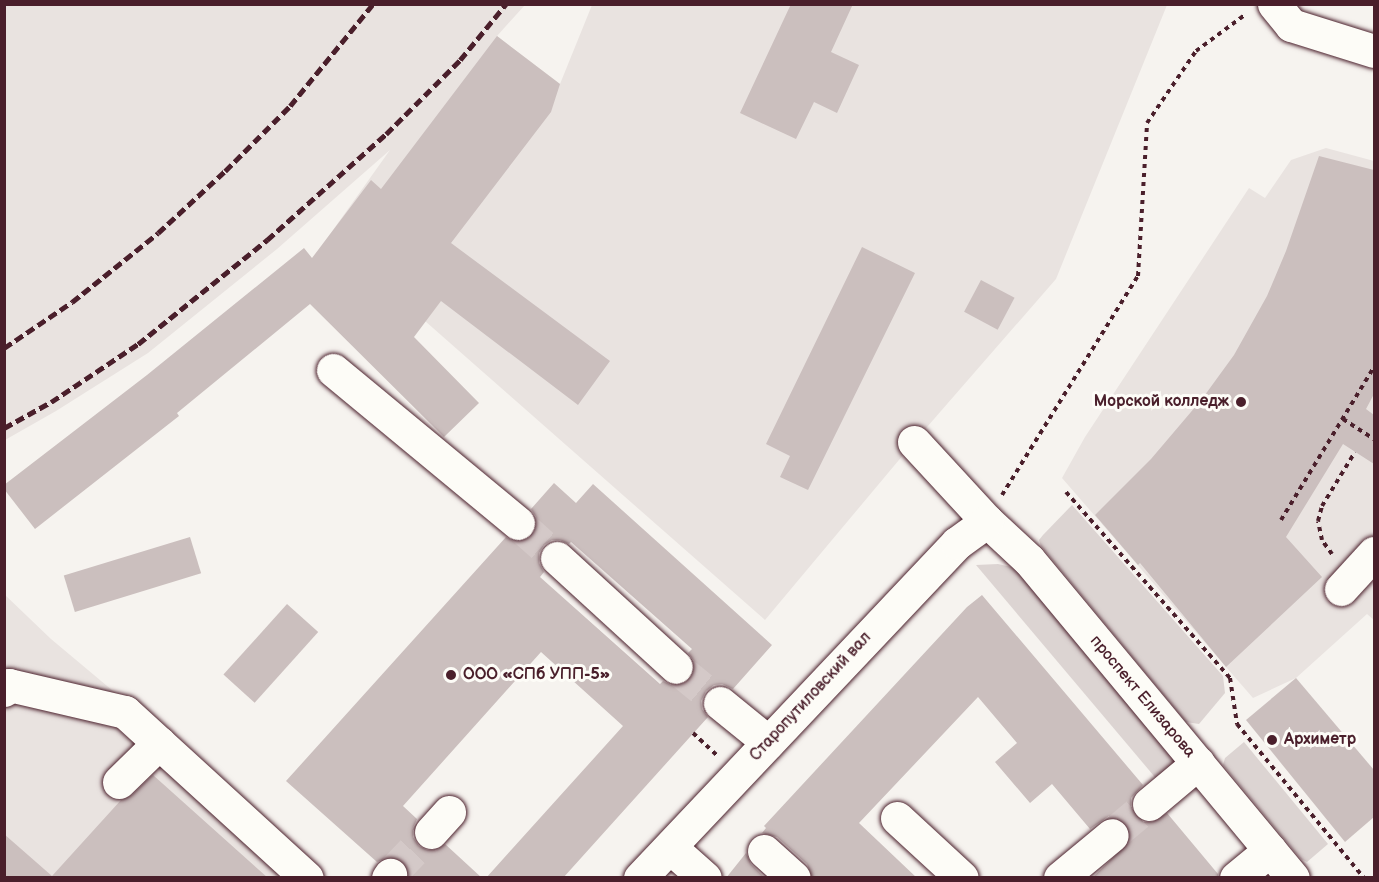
<!DOCTYPE html>
<meta charset="utf-8">
<style>
body{margin:0}
#map{position:relative;width:1379px;height:882px;overflow:hidden;background:#f6f3ef;font-family:"Balsamiq Sans",sans-serif}
div>[style]{position:absolute}
.built>*{inset:0;background:#e9e3e0}
.green>*{inset:0;background:#dcd4d2}
.building>*{inset:0;background:#cbbfbe;transform-origin:0 0}
.minor-tunnel>*{height:33px;margin-top:-16.5px;transform-origin:0;background:repeating-linear-gradient(90deg,#d4c9c8 0 33px,transparent 0 49px)}
.path>*{height:4px;margin-top:-2px;transform-origin:0;background:repeating-linear-gradient(90deg,#4a1f2b 0 4.5px,transparent 0 9px)}
.roads{filter:drop-shadow(0 0 2px #4a1f2b) drop-shadow(0 0 2px #4a1f2b)}
.minor>*{height:33px;margin:-16.5px;padding:0 16.5px;transform-origin:16.5px;border-radius:16.5px;background:#fdfcf7}
.rail>*{height:4.5px;margin-top:-2.25px;transform-origin:0;background:repeating-linear-gradient(90deg,#4a1f2b 0 9px,transparent 0 13.5px)}
.path-bridge>*{height:4px;margin-top:-2px;transform-origin:0;background:repeating-linear-gradient(90deg,#4a1f2b 0 4.5px,transparent 0 9px)}
.dots>*{width:16px;height:16px;translate:-50% -50%;box-sizing:border-box;border:3px solid #fdfcf7;border-radius:50%}
span{translate:-50% -50%;white-space:nowrap;text-align:center;line-height:1.15;-webkit-text-stroke:6px #fdfcf7;paint-order:stroke}
.poi-label{font-size:16px;color:#4a1f2b;font-weight:700}
.right{translate:-100% -50%;text-align:right}
.left{translate:0 -50%;text-align:left}
.street-label{font-size:16px;color:#4a1f2b}
.frame{position:absolute;inset:0;border:6px solid #4a1f2b;pointer-events:none}
</style>
<div id="map">
<div class="built">
<i style="clip-path:polygon(5px 5px,525px 5px,497px 36px,560px 84px,592px 5px,1167px 5px,1056px 279px,914px 442px,765px 620px,425px 321px,323px 244px,390px 150px,277px 249px,148px 353px,56px 411px,5px 440px)"></i>
<i style="clip-path:polygon(1326px 148px,1374px 161px,1374px 620px,1367px 614px,1296px 678px,1253px 698px,1062px 478px,1085px 437px,1249px 188px,1265px 198px,1291px 160px)"></i>
<i style="clip-path:polygon(4px 594px,51px 639px,131px 706px,113px 725px,284px 877px,5px 877px)"></i>
</div>
<div class="green">
<i style="clip-path:polygon(1072px 505px,1223px 676px,1225px 693px,1199px 724px,1186px 722px,1041px 546px,1039px 540px,1043px 535px)"></i>
<i style="clip-path:polygon(998px 564px,1011px 567px,1025px 576px,1171px 753px,1175px 762px,1159px 782px,976px 565px)"></i>
<i style="clip-path:polygon(1244px 742px,1328px 844px,1307px 862px,1301px 859px,1223px 765px,1225px 758px)"></i>
</div>
<div class="building">
<i style="clip-path:polygon(791px 4px,853px 4px,831px 52px,859px 65px,837px 113px,814px 102px,796px 139px,740px 113px)"></i>
<i style="clip-path:polygon(497px 36px,560px 84px,551px 112px,451px 243px,610px 361px,578px 405px,441px 301px,414px 337px,479px 403px,444px 437px,310px 304px,177px 413px,179px 416px,35px 529px,4px 489px,4px 485px,147px 375px,304px 248px,312px 258px,371px 180px,381px 189px)"></i>
<i style="clip-path:polygon(1319px 156px,1374px 170px,1374px 394px,1366px 409px,1374px 415px,1374px 464px,1343px 444px,1286px 537px,1322px 577px,1226px 667px,1140px 563px,1138px 565px,1095px 515px,1151px 459px,1202px 399px,1234px 355px,1267px 296px,1286px 251px)"></i>
<i style="clip-path:polygon(862px 247px,915px 273px,808px 490px,780px 477px,790px 456px,766px 444px)"></i>
<i style="left:981px;top:280px;width:38px;height:36px;rotate:28deg"></i>
<i style="clip-path:polygon(evenodd,554px 483px,576px 503px,593px 484px,772px 645px,733px 689px,722px 684px,714px 685px,706px 691px,701px 701px,702px 709px,708px 717px,563px 878px,486px 878px,623px 726px,541px 652px,403px 806px,417px 819px,413px 828px,413px 837px,419px 846px,427px 850px,436px 850px,445px 844px,482px 878px,408px 878px,407px 867px,401px 860px,391px 856px,377px 862px,286px 781px,506px 537px,515px 542px,525px 540px,532px 535px,537px 526px,536px 517px,531px 509px,554px 483px,552px 540px,560px 540px,569px 544px,571px 542px,692px 649px,688px 653px,694px 661px,694px 670px,689px 680px,681px 685px,671px 685px,663px 681px,660px 684px,540px 577px,544px 572px,539px 563px,539px 553px,544px 545px,552px 540px)"></i>
<i style="left:190px;top:537px;width:38px;height:132px;rotate:73deg"></i>
<i style="clip-path:polygon(982px 595px,1143px 785px,1131px 798px,1131px 808px,1135px 816px,1143px 822px,1152px 822px,1167px 813px,1218px 874px,1218px 878px,1092px 878px,1129px 842px,1131px 832px,1127px 824px,1119px 818px,1109px 816px,1090px 829px,1052px 784px,1030px 803px,995px 762px,1017px 743px,978px 697px,859px 823px,917px 878px,812px 878px,807px 864px,777px 837px,762px 833px,766px 828px,764px 826px,967px 607px)"></i>
<i style="left:287px;top:604px;width:42px;height:95px;rotate:42deg"></i>
<i style="clip-path:polygon(1296px 678px,1374px 770px,1374px 817px,1345px 842px,1246px 720px)"></i>
<i style="clip-path:polygon(153px 775px,268px 878px,4px 878px,4px 834px,52px 876px,121px 800px,132px 795px)"></i>
<i style="clip-path:polygon(746px 853px,751px 864px,765px 878px,726px 878px)"></i>
</div>
<div class="minor-tunnel">
<i style="left:518px;top:523px;width:52px;rotate:41.9deg"></i>
<i style="left:676px;top:667px;width:57px;rotate:39.3deg"></i>
<i style="left:1112px;top:835px;width:48px;rotate:-40deg"></i>
<i style="left:390px;top:875px;width:59px;rotate:-46.4deg"></i>
</div>
<div class="path">
<i style="left:1066px;top:492px;width:248px;rotate:48.6deg"></i>
<i style="left:1230px;top:678px;width:47px;rotate:81.3deg"></i>
<i style="left:1237px;top:724px;width:200px;rotate:50.5deg"></i>
<i style="left:1002px;top:495px;width:258px;rotate:-58.2deg"></i>
<i style="left:1138px;top:276px;width:153px;rotate:-86.6deg"></i>
<i style="left:1147px;top:123px;width:87px;rotate:-55.8deg"></i>
<i style="left:1196px;top:51px;width:62px;rotate:-36.5deg"></i>
<i style="left:1281px;top:520px;width:179px;rotate:-58.7deg"></i>
<i style="left:1332px;top:554px;width:17px;rotate:-126deg"></i>
<i style="left:1322px;top:540px;width:19px;rotate:-102deg"></i>
<i style="left:1318px;top:521px;width:16px;rotate:-75deg"></i>
<i style="left:1322px;top:506px;width:63px;rotate:-58.6deg"></i>
<i style="left:693px;top:733px;width:33px;rotate:43deg"></i>
</div>
<div class="roads">
<div class="minor">
<i style="left:1274px;top:4px;width:27px;rotate:51deg"></i>
<i style="left:1291px;top:25px;width:87px;rotate:17.4deg"></i>
<i style="left:333px;top:370px;width:240px;rotate:39.6deg"></i>
<i style="left:914px;top:442px;width:108px;rotate:47.3deg"></i>
<i style="left:987px;top:521px;width:57px;rotate:42.9deg"></i>
<i style="left:1029px;top:560px;width:413px;rotate:50.3deg"></i>
<i style="left:557px;top:558px;width:161px;rotate:42.5deg"></i>
<i style="left:1341px;top:589px;width:49px;rotate:-47.5deg"></i>
<i style="left:4px;top:690px;width:7px;rotate:-45deg"></i>
<i style="left:9px;top:685px;width:119px;rotate:13.1deg"></i>
<i style="left:125px;top:712px;width:246px;rotate:42.4deg"></i>
<i style="left:720px;top:703px;width:62px;rotate:39.1deg"></i>
<i style="left:119px;top:782px;width:56px;rotate:-44.3deg"></i>
<i style="left:1149px;top:804px;width:64px;rotate:-39.9deg"></i>
<i style="left:897px;top:818px;width:88px;rotate:42.7deg"></i>
<i style="left:431px;top:832px;width:27px;rotate:-48deg"></i>
<i style="left:671px;top:848px;width:45px;rotate:41.4deg"></i>
<i style="left:764px;top:851px;width:40px;rotate:42deg"></i>
<i style="left:388px;top:878px;width:4px;rotate:-56deg"></i>
<i style="left:640px;top:878px;width:461px;rotate:-46.6deg"></i>
<i style="left:957px;top:543px;width:37px;rotate:-36deg"></i>
<i style="left:1060px;top:878px;width:67px;rotate:-39.6deg"></i>
<i style="left:1236px;top:878px;width:44px;rotate:-39.5deg"></i>
</div>
</div>
<div class="rail">
<i style="left:4px;top:348px;width:82px;rotate:-34.1deg"></i>
<i style="left:72px;top:302px;width:110px;rotate:-38.7deg"></i>
<i style="left:158px;top:233px;width:91px;rotate:-42.8deg"></i>
<i style="left:225px;top:171px;width:92px;rotate:-45deg"></i>
<i style="left:290px;top:106px;width:132px;rotate:-50.9deg"></i>
<i style="left:4px;top:428px;width:54px;rotate:-29deg"></i>
<i style="left:51px;top:402px;width:105px;rotate:-33.7deg"></i>
<i style="left:138px;top:344px;width:166px;rotate:-38.9deg"></i>
<i style="left:267px;top:240px;width:159px;rotate:-41.7deg"></i>
<i style="left:386px;top:134px;width:105px;rotate:-45deg"></i>
<i style="left:460px;top:60px;width:72px;rotate:-50.6deg"></i>
</div>
<div class="path-bridge">
<i style="left:1343px;top:419px;width:37px;rotate:33deg"></i>
</div>
<div class="dots">
<i style="left:1241px;top:402px;background:#4a1f2b"></i>
<i style="left:451px;top:675px;background:#4a1f2b"></i>
<i style="left:1272px;top:740px;background:#4a1f2b"></i>
</div>
<div class="poi-label">
<span class="right" style="left:1229px;top:402px">Морской колледж</span>
<span class="left" style="left:463px;top:675px">ООО «СПб УПП-5»</span>
<span class="left" style="left:1284px;top:740px">Архиметр</span>
</div>
<div class="street-label">
<span style="left:811px;top:697px;rotate:-47deg">Старопутиловский вал</span>
<span style="left:1142px;top:697px;rotate:50deg">проспект Елизарова</span>
</div>
<div class="frame"></div>
</div>
